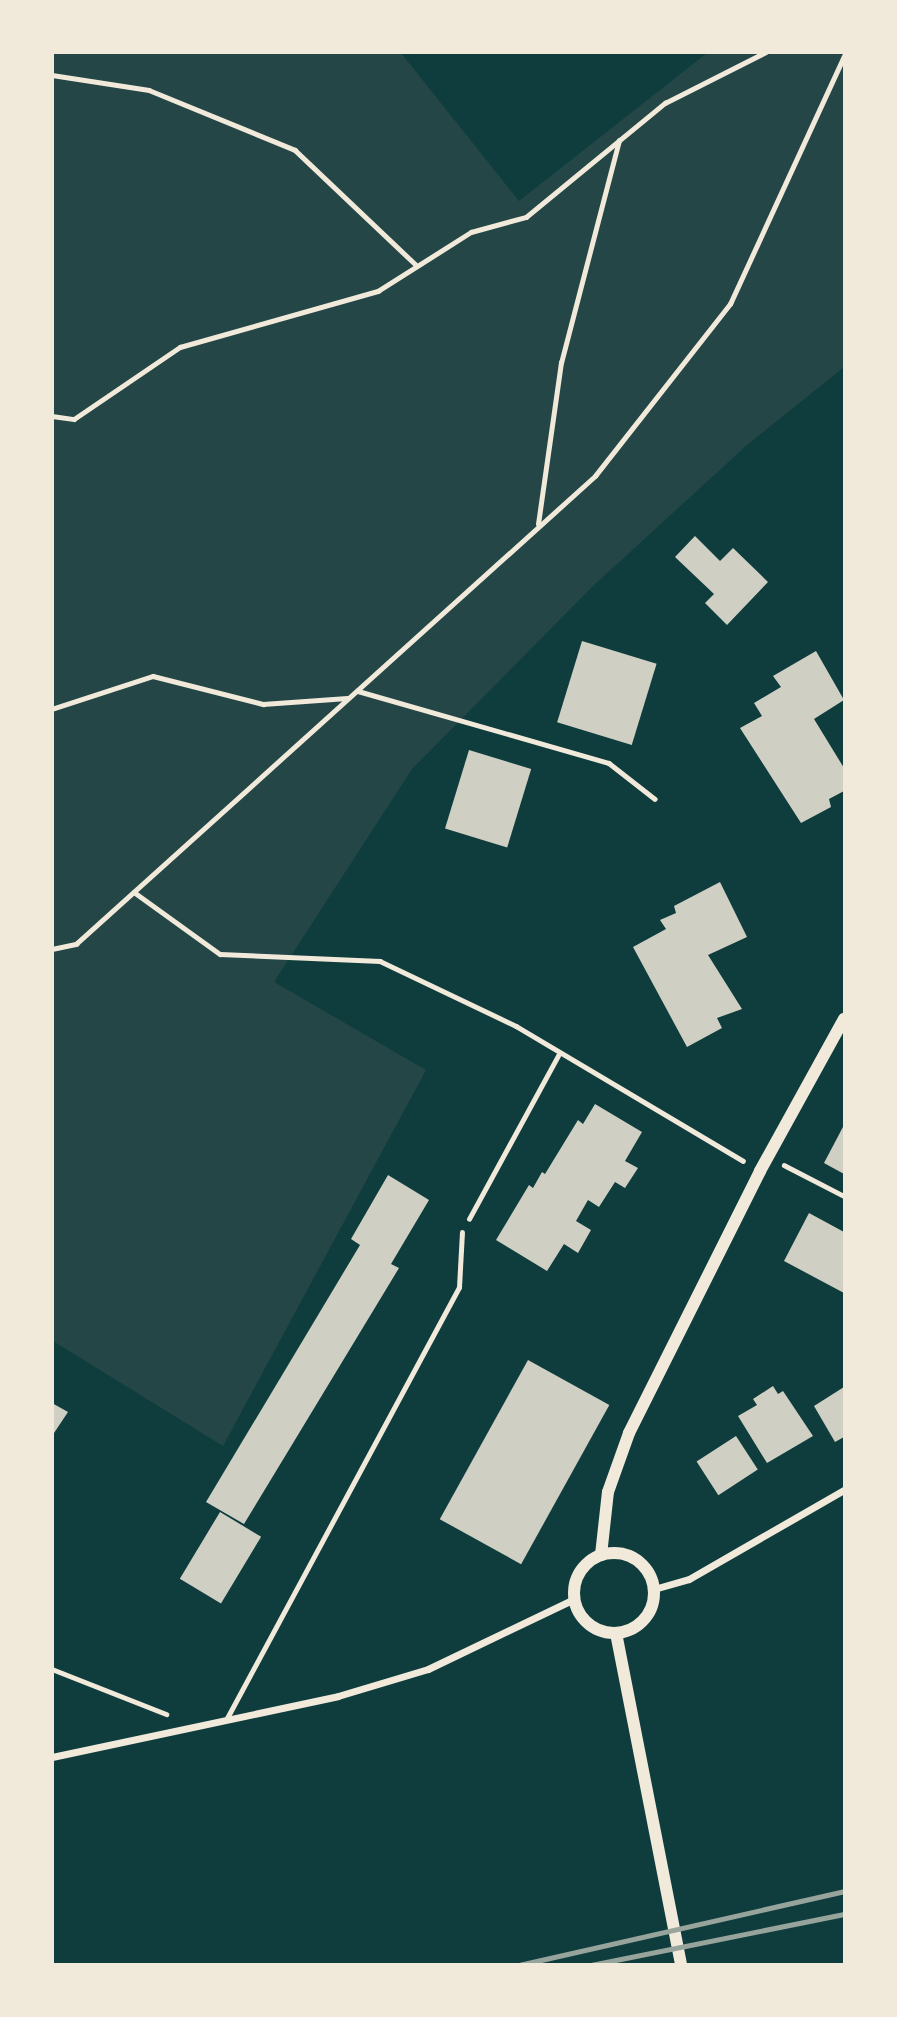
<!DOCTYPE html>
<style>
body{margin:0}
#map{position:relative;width:897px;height:2017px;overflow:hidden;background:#0f3d3e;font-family:"Source Sans 3",sans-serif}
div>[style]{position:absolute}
.green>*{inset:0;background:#244646}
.building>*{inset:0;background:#cfcfc3;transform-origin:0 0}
.path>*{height:4.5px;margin:-2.25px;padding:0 2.25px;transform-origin:2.25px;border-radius:2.25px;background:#f1e9da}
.service>*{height:5px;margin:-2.5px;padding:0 2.5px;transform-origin:2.5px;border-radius:2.5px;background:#f1e9da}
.minor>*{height:7px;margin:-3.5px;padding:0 3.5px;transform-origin:3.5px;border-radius:3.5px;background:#f1e9da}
.tertiary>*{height:12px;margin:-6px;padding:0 6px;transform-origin:6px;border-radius:6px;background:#f1e9da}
.tertiary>.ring{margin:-6px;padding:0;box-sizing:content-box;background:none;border:12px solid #f1e9da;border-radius:50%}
.rail>*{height:5px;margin:-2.5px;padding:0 2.5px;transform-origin:2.5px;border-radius:2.5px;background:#97a49c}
span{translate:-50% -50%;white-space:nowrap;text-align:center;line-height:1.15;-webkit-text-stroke:5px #f1e9da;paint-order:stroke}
.frame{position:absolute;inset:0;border:54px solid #f1e9da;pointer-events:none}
</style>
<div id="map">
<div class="green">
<i style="clip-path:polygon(52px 53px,401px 53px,519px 201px,707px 53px,844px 53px,844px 367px,747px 445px,593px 586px,412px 769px,274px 982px,426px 1070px,223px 1446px,53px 1341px)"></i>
</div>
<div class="building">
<i style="clip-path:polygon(695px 536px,720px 561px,733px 548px,768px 582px,727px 625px,705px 603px,714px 594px,675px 557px)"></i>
<i style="left:582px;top:641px;width:78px;height:85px;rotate:17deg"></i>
<i style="clip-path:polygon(816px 651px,844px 700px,814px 719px,844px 768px,844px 791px,829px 799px,831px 807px,801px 823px,740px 728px,762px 716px,754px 703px,781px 687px,773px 676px)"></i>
<i style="left:469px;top:750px;width:65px;height:82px;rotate:17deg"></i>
<i style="clip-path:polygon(720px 882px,747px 937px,708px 955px,742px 1009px,717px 1018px,722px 1028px,687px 1047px,633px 947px,666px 929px,660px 920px,676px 913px,674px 906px)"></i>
<i style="clip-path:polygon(595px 1104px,642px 1132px,625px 1161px,638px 1168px,625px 1188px,615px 1182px,599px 1207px,588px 1200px,576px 1221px,591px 1230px,578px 1253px,564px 1244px,547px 1271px,496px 1240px,529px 1185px,533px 1188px,542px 1172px,545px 1174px,578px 1120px,583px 1124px)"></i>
<i style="clip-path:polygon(844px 1125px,844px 1174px,824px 1163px)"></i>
<i style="clip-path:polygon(388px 1175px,429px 1200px,391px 1264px,399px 1268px,244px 1524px,206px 1502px,360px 1245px,351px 1239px)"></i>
<i style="clip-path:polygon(809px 1213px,844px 1232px,844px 1293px,784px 1261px)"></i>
<i style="left:528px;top:1360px;width:93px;height:182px;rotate:29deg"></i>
<i style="clip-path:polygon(773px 1386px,778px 1394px,783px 1391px,813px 1436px,767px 1463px,738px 1416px,757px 1405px,753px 1399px)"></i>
<i style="clip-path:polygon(844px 1387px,844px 1437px,835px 1442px,814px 1406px)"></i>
<i style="clip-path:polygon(52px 1403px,68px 1412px,52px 1436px)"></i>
<i style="left:736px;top:1436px;width:40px;height:47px;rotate:57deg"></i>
<i style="left:220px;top:1512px;width:48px;height:78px;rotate:31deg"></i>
</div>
<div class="path">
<i style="left:52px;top:75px;width:98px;rotate:8.8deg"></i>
<i style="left:149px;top:90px;width:158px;rotate:22.3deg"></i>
<i style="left:295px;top:150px;width:166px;rotate:43.5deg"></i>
<i style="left:52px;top:416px;width:22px;rotate:8deg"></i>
<i style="left:74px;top:419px;width:128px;rotate:-34.2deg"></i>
<i style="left:180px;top:347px;width:206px;rotate:-15.8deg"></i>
<i style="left:378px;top:291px;width:110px;rotate:-32.4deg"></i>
<i style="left:471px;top:232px;width:57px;rotate:-15.3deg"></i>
<i style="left:526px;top:217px;width:180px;rotate:-39.4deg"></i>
<i style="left:665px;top:103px;width:113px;rotate:-26.8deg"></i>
<i style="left:538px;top:524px;width:163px;rotate:-81.9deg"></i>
<i style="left:561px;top:363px;width:230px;rotate:-75.4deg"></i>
<i style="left:358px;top:691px;width:261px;rotate:16deg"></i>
<i style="left:609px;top:763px;width:58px;rotate:38deg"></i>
<i style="left:52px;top:709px;width:106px;rotate:-18.1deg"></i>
<i style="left:153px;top:676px;width:114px;rotate:14.3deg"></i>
<i style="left:263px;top:704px;width:84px;rotate:-4.1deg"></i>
<i style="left:134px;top:892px;width:106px;rotate:35.8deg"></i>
<i style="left:220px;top:954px;width:160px;rotate:2.5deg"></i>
<i style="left:380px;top:961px;width:151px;rotate:25.5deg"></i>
<i style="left:516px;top:1026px;width:264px;rotate:30.7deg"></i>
<i style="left:52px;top:949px;width:25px;rotate:-12deg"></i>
<i style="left:76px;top:944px;width:699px;rotate:-42.04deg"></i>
<i style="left:595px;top:476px;width:219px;rotate:-51.9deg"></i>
<i style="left:730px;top:304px;width:273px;rotate:-65.3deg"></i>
<i style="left:784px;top:1165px;width:68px;rotate:27.3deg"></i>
<i style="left:469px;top:1219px;width:188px;rotate:-61.4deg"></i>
<i style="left:52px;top:1669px;width:123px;rotate:21.5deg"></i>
</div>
<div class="service">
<i style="left:227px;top:1718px;width:489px;rotate:-61.7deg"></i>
<i style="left:459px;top:1287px;width:55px;rotate:-86.9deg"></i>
</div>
<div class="minor">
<i style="left:654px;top:1589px;width:36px;rotate:-16deg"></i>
<i style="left:689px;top:1579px;width:179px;rotate:-29.9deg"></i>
<i style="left:52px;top:1757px;width:292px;rotate:-12deg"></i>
<i style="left:338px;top:1696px;width:94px;rotate:-16.7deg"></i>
<i style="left:428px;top:1669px;width:162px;rotate:-25.6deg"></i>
</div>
<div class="tertiary">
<i class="ring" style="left:574px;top:1553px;width:68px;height:68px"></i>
<i style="left:601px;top:1555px;width:63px;rotate:-83.7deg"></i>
<i style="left:608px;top:1492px;width:63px;rotate:-70.4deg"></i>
<i style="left:629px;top:1433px;width:293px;rotate:-63.4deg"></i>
<i style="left:760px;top:1171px;width:174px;rotate:-61.1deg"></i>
<i style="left:616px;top:1633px;width:338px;rotate:78.9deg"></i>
</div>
<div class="rail">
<i style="left:519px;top:1965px;width:333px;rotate:-12.8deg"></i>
<i style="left:591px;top:1965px;width:258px;rotate:-11.4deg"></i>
</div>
<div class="frame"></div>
</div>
